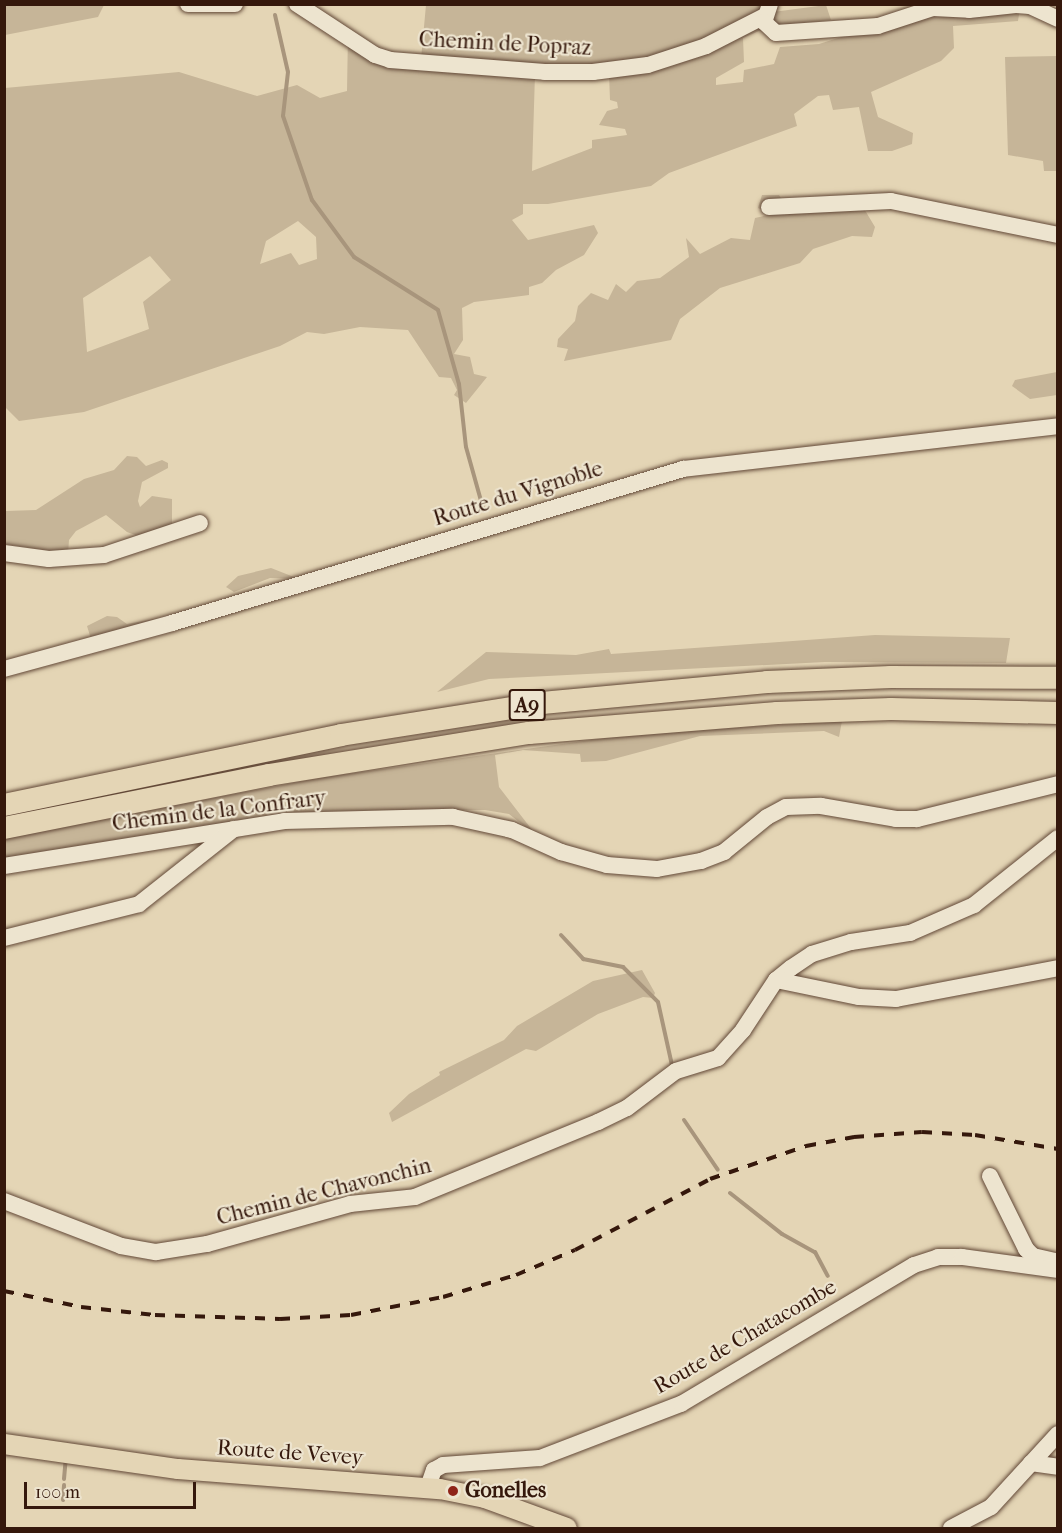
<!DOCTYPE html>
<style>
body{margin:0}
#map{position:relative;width:1062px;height:1533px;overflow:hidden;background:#e4d5b5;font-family:"IM FELL French Canon",serif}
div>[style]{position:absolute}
.green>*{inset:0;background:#c6b598}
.stream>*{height:4px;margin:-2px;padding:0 2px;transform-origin:2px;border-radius:2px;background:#a8957c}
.roads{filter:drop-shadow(0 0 2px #614736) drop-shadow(0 0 2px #614736)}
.minor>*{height:16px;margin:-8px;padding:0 8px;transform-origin:8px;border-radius:8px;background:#ede4cf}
.major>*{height:20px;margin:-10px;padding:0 10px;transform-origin:10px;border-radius:10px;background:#e4d5b5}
.highway>*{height:22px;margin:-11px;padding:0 11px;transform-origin:11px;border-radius:11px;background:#e4d5b5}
.rail>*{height:4px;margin-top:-2px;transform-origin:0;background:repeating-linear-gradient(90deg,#35180c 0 10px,transparent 0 20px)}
.dots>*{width:16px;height:16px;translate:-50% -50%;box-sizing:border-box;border:3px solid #ede4cf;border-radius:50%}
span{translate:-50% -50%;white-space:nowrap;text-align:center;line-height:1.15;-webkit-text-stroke:4.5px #ede4cf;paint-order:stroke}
.shield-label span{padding:2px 4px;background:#ede4cf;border:2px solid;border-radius:4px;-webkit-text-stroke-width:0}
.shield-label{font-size:21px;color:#35180c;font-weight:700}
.street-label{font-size:22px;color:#35180c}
.poi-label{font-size:22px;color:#35180c;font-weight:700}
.left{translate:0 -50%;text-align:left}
.frame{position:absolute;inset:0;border:6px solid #35180c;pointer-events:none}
.scale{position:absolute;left:24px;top:1482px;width:172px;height:27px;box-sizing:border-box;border:3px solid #35180c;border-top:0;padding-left:8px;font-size:18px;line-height:21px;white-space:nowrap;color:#35180c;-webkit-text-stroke:4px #ede4cf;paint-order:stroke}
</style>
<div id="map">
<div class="green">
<i style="clip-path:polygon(5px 4px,104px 4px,104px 5px,98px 17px,5px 35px)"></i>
<i style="clip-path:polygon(evenodd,426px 5px,775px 5px,773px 12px,826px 5px,831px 20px,768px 27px,743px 38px,744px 62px,716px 78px,716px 85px,743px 82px,744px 70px,774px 64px,780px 47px,819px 44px,930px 9px,1020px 8px,1018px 21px,953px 26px,954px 48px,941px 61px,871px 92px,878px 117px,913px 133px,912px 144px,892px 151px,868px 151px,859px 107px,833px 110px,829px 95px,818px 96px,794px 114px,797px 126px,669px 173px,651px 186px,548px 204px,523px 204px,523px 214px,512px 220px,528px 240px,594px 225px,598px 233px,584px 255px,556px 270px,542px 283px,529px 287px,529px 295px,474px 302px,462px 308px,463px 340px,454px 354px,470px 357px,474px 374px,487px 377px,466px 403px,454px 395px,457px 390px,451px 378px,439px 377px,408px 330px,360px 327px,324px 334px,307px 332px,280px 346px,84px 412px,19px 421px,5px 407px,5px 88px,179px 72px,257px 96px,297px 85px,320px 98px,347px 91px,348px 33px,370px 48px,421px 59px,426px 5px,535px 74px,609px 74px,610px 100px,617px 102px,618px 108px,607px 111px,599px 125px,625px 129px,627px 135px,592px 140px,592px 148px,532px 171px,535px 74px,426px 5px,298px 221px,316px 237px,317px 259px,299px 265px,291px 253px,260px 264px,266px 241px,298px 221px,426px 5px,150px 256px,171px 280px,143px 302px,149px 329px,87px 352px,83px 298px,150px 256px)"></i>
<i style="clip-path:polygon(1057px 56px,1057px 171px,1044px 171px,1043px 161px,1008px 155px,1005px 57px)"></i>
<i style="clip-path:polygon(762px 195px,779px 195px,789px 211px,863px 207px,875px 227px,872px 237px,852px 236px,813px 249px,800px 263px,720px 288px,680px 319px,671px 340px,564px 361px,568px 349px,557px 347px,558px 339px,575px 321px,578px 306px,591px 293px,608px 300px,616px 284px,626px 292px,637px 281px,660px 278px,689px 257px,686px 238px,700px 254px,731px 238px,750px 240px,755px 218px,772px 214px,758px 208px)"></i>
<i style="clip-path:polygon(1057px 372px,1057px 395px,1030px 399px,1012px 386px,1015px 380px)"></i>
<i style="clip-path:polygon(127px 456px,137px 457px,146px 466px,162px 460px,168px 463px,168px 468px,142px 482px,138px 501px,140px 507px,152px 496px,172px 499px,172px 525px,141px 537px,127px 532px,106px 515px,76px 531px,69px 540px,68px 554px,5px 544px,6px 511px,36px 510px,84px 479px,114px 470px)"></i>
<i style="clip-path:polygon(271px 568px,299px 579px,270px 578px,234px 592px,226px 587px,238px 576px)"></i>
<i style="clip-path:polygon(107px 616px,117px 617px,127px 624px,159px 618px,91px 639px,87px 626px)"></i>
<i style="clip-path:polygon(875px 635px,1010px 638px,1006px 663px,825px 662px,489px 679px,437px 692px,486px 652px,576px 655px,609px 649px,611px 654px)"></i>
<i style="clip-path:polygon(842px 721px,839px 737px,824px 731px,700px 736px,606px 761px,581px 762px,580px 754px,523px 750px,495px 755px,499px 787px,536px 835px,509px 814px,485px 810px,324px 811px,5px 862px,5px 838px,319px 778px,627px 735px)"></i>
<i style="clip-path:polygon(642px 970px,655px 993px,653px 998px,643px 997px,598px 1014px,536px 1051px,526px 1049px,392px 1122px,389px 1113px,409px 1094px,440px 1075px,439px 1072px,504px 1040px,517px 1026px,593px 981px)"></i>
</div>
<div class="stream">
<i style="left:275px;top:15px;width:58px;rotate:77.2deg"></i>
<i style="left:288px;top:72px;width:44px;rotate:96.5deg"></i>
<i style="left:283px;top:116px;width:89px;rotate:71deg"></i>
<i style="left:312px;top:200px;width:71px;rotate:53.6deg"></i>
<i style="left:354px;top:257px;width:99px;rotate:32.2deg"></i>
<i style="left:438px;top:310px;width:77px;rotate:74.2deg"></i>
<i style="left:459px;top:384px;width:63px;rotate:83.7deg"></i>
<i style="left:466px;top:447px;width:63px;rotate:74.4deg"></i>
<i style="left:561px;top:935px;width:33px;rotate:47deg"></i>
<i style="left:583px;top:959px;width:41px;rotate:11.3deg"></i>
<i style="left:623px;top:967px;width:49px;rotate:45deg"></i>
<i style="left:658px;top:1002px;width:65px;rotate:77.5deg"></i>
<i style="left:684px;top:1120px;width:60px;rotate:55.8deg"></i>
<i style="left:730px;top:1193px;width:66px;rotate:38.3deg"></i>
<i style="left:782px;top:1234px;width:38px;rotate:29deg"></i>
<i style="left:815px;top:1252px;width:27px;rotate:62deg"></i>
<i style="left:64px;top:1479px;width:21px;rotate:-85deg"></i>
<i style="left:63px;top:1500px;width:15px;rotate:-86deg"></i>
</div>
<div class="roads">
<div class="minor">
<i style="left:188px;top:4px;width:47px"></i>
<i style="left:297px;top:4px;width:93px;rotate:33.2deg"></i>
<i style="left:375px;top:55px;width:16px;rotate:18deg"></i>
<i style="left:390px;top:60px;width:155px;rotate:4.4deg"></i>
<i style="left:545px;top:72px;width:48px"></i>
<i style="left:593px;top:72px;width:55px;rotate:-7.3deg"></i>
<i style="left:648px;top:65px;width:61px;rotate:-18.1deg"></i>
<i style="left:706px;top:46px;width:64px;rotate:-27deg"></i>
<i style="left:770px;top:4px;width:19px;rotate:108deg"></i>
<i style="left:764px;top:22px;width:16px;rotate:43deg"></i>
<i style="left:776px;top:33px;width:102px;rotate:-3.9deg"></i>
<i style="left:878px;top:26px;width:58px;rotate:-18.1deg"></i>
<i style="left:933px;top:8px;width:36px;rotate:3deg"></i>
<i style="left:969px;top:10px;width:47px;rotate:-6.1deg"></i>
<i style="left:1016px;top:5px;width:14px;rotate:4deg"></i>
<i style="left:1030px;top:6px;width:31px;rotate:25deg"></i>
<i style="left:769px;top:207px;width:122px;rotate:-2.8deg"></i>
<i style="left:891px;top:201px;width:170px;rotate:11.5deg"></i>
<i style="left:4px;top:553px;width:45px;rotate:7.6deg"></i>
<i style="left:49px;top:559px;width:55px;rotate:-4.2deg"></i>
<i style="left:104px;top:555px;width:101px;rotate:-18.4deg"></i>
<i style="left:4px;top:669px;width:174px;rotate:-15.3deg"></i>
<i style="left:172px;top:623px;width:534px;rotate:-16.77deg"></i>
<i style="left:683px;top:469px;width:377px;rotate:-6.5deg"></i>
<i style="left:4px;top:866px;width:284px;rotate:-9.1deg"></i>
<i style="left:284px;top:821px;width:169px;rotate:-1.4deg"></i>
<i style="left:453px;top:817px;width:60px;rotate:12.4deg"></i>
<i style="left:512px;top:830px;width:54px;rotate:24.2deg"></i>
<i style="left:561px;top:852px;width:48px;rotate:15.8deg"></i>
<i style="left:607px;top:865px;width:50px;rotate:4.6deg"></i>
<i style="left:657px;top:869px;width:45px;rotate:-10.3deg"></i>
<i style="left:701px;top:861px;width:25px;rotate:-21deg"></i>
<i style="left:724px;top:852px;width:55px;rotate:-39.1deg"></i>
<i style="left:767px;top:817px;width:21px;rotate:-28deg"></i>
<i style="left:786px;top:807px;width:35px;rotate:-2deg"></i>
<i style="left:821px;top:806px;width:76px;rotate:9.8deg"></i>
<i style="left:896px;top:819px;width:21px"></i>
<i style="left:917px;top:819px;width:145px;rotate:-13.9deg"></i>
<i style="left:4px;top:938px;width:139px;rotate:-14.1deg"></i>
<i style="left:139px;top:904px;width:121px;rotate:-38.3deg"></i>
<i style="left:776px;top:980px;width:85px;rotate:11.6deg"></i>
<i style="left:859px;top:997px;width:37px;rotate:3deg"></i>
<i style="left:896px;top:999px;width:165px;rotate:-10.8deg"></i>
<i style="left:990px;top:1176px;width:81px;rotate:63.7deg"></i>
<i style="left:1026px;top:1249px;width:10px;rotate:45deg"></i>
<i style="left:1033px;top:1256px;width:26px;rotate:13deg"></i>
<i style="left:4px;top:1201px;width:125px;rotate:21deg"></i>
<i style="left:121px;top:1246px;width:36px;rotate:10deg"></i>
<i style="left:156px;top:1252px;width:52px;rotate:-8.9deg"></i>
<i style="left:207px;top:1244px;width:148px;rotate:-15.6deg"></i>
<i style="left:350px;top:1204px;width:65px;rotate:-6.1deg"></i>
<i style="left:415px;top:1197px;width:198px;rotate:-22.3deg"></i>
<i style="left:598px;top:1122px;width:32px;rotate:-26deg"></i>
<i style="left:627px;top:1108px;width:61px;rotate:-37.1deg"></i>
<i style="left:676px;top:1071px;width:44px;rotate:-17.2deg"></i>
<i style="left:718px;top:1058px;width:38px;rotate:-48deg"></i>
<i style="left:743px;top:1030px;width:60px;rotate:-56.6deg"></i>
<i style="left:776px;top:980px;width:19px;rotate:-39deg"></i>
<i style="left:791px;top:968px;width:25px;rotate:-34deg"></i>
<i style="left:812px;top:954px;width:41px;rotate:-17.1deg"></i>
<i style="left:851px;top:942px;width:60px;rotate:-8.7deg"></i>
<i style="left:910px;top:933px;width:70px;rotate:-23.6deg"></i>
<i style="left:974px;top:905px;width:107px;rotate:-38.6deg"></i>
<i style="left:1031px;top:1463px;width:27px;rotate:8deg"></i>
<i style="left:428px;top:1487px;width:18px;rotate:-71deg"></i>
<i style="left:434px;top:1470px;width:10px;rotate:-29deg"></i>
<i style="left:443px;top:1465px;width:97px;rotate:-4.1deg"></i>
<i style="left:540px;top:1458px;width:151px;rotate:-21deg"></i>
<i style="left:681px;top:1404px;width:271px;rotate:-30.8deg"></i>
<i style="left:914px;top:1265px;width:25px;rotate:-18deg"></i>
<i style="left:938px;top:1257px;width:24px"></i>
<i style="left:962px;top:1257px;width:97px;rotate:7.7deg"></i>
<i style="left:951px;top:1528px;width:45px;rotate:-27.7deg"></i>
<i style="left:991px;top:1507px;width:99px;rotate:-47.5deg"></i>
</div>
<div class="major">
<i style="left:4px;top:1444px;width:176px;rotate:8.2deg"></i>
<i style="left:178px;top:1469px;width:263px;rotate:4.4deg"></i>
<i style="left:440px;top:1489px;width:46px;rotate:11.3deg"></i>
<i style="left:485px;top:1498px;width:87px;rotate:20.1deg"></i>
</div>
<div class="highway">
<i style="left:4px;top:805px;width:344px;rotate:-11.7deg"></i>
<i style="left:341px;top:735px;width:204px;rotate:-9deg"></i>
<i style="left:542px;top:703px;width:226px;rotate:-5.3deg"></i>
<i style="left:767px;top:682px;width:124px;rotate:-2.3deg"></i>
<i style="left:891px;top:677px;width:167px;rotate:0.3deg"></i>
<i style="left:4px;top:828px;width:270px;rotate:-11.3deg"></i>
<i style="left:269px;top:775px;width:263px;rotate:-9.2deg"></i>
<i style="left:529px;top:733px;width:249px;rotate:-4.6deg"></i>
<i style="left:777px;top:713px;width:114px;rotate:-2deg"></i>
<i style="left:891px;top:709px;width:167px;rotate:1.4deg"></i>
</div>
</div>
<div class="rail">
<i style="left:4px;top:1291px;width:79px;rotate:11.7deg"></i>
<i style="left:81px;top:1307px;width:74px;rotate:6.2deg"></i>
<i style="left:155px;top:1315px;width:125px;rotate:1.8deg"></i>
<i style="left:280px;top:1319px;width:71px;rotate:-3.2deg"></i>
<i style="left:351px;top:1315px;width:94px;rotate:-11.1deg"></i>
<i style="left:443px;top:1297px;width:76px;rotate:-16.8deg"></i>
<i style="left:516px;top:1275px;width:64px;rotate:-23deg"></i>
<i style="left:575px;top:1250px;width:153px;rotate:-27.7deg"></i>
<i style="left:710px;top:1179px;width:102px;rotate:-19deg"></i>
<i style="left:806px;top:1146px;width:49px;rotate:-10.6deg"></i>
<i style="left:854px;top:1137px;width:68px;rotate:-4.2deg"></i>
<i style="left:922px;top:1132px;width:53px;rotate:3.2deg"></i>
<i style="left:975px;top:1135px;width:84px;rotate:9.6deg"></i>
</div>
<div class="dots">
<i style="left:453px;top:1491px;background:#8f2418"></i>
</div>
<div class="shield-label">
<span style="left:527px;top:705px">A9</span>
</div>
<div class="street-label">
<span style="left:505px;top:44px;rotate:3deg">Chemin de Popraz</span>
<span style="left:518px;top:494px;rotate:-17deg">Route du Vignoble</span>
<span style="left:219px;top:811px;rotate:-7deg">Chemin de la Confrary</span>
<span style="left:324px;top:1192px;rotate:-14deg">Chemin de Chavonchin</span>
<span style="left:745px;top:1337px;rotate:-30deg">Route de Chatacombe</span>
<span style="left:290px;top:1453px;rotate:4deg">Route de Vevey</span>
</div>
<div class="poi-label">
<span class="left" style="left:465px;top:1491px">Gonelles</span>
</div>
<div class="frame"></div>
<div class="scale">100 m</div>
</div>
